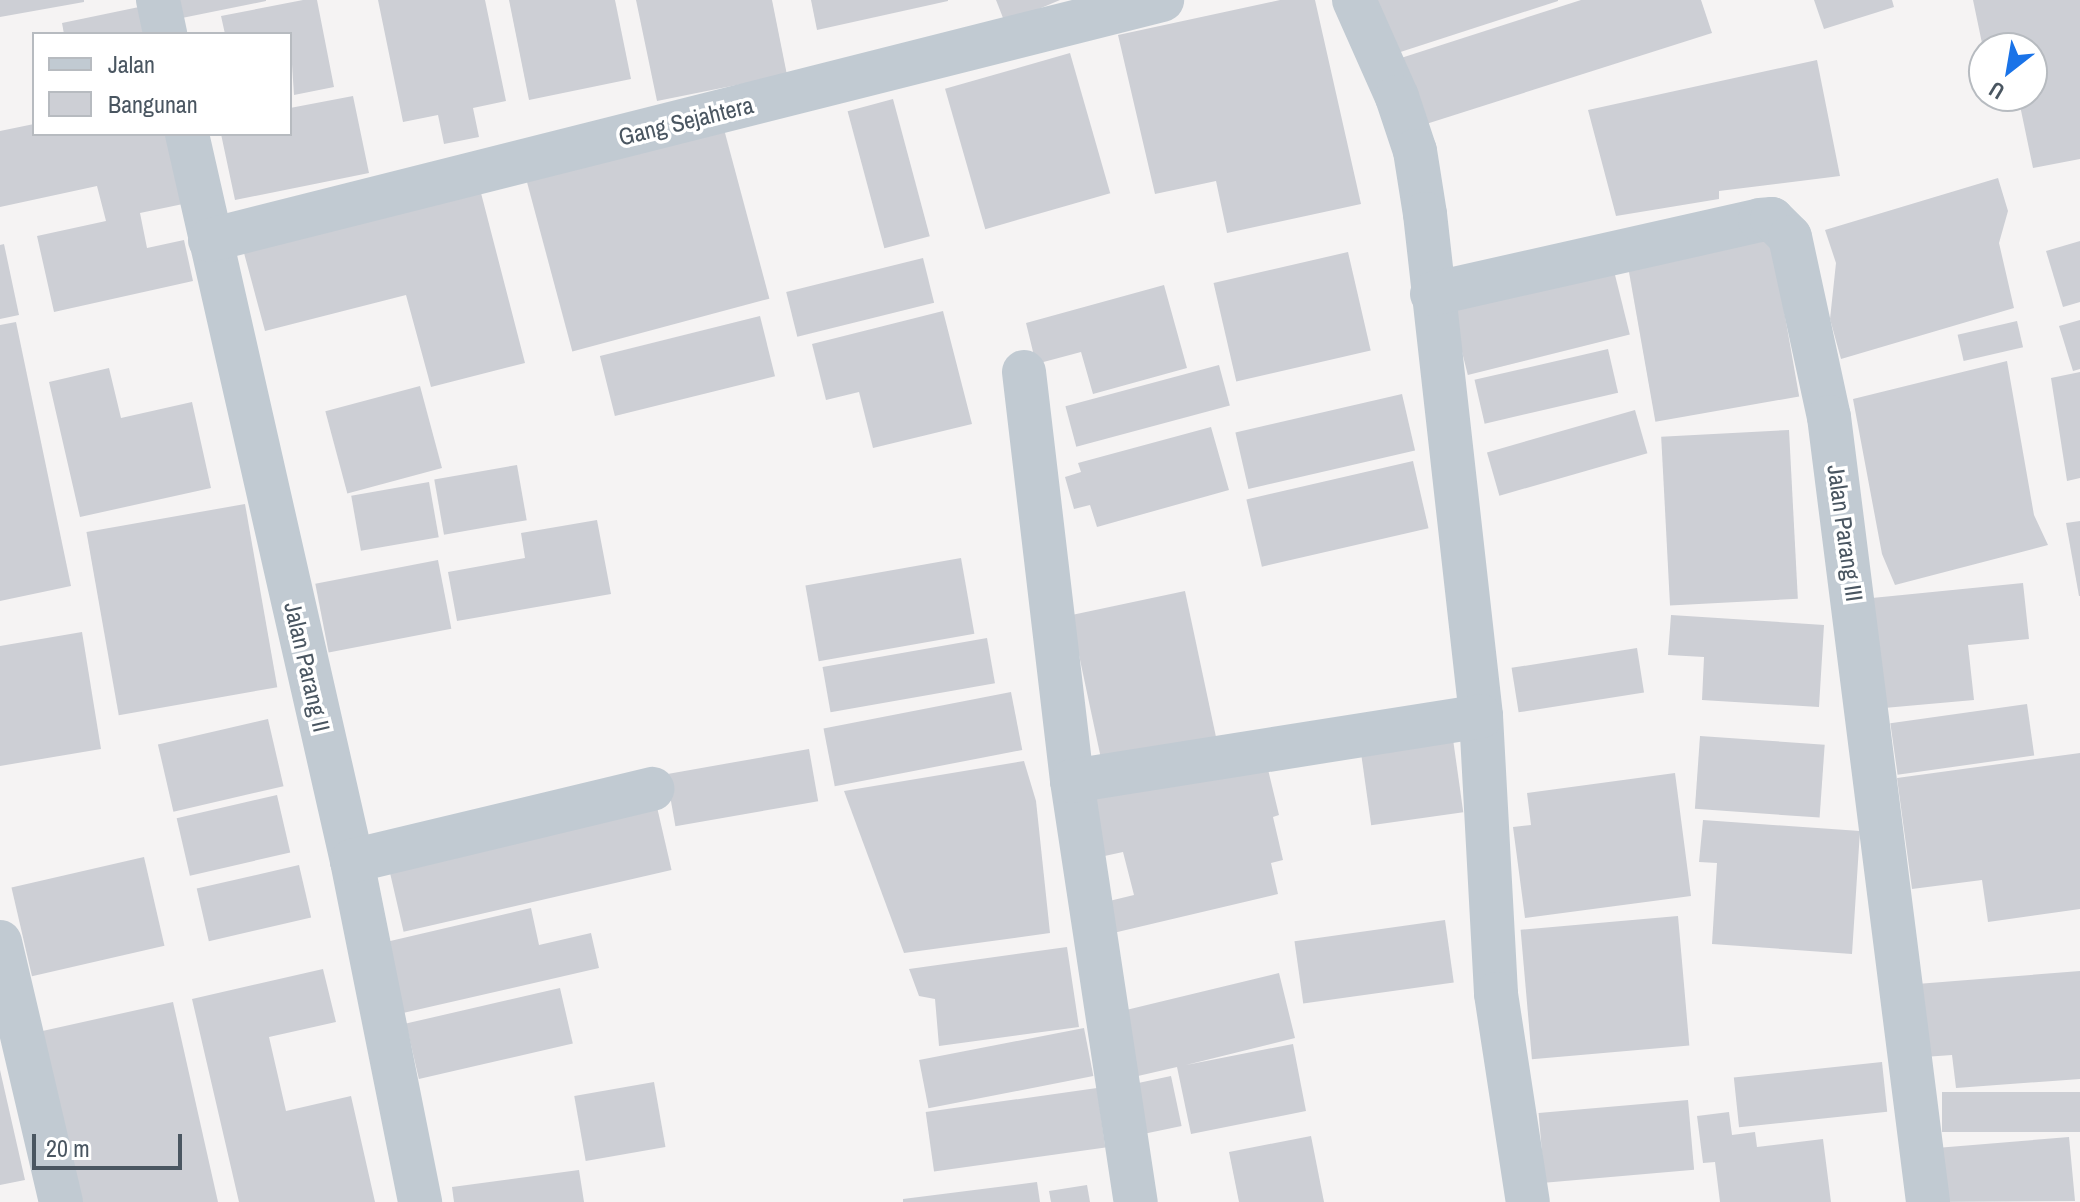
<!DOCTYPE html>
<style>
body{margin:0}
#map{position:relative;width:2080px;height:1202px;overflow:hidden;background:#f5f3f3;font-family:"Archivo Narrow",sans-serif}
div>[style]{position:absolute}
.building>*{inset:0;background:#cdcfd5;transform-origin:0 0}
.street>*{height:44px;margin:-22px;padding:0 22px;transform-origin:22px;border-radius:22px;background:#c1cad2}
span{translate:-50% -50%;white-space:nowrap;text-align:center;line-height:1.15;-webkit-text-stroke:7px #fff;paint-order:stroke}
.street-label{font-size:24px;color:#4a5661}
.legend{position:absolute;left:32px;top:32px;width:260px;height:104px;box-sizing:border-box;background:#fff;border:2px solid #b7bbc0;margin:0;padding:10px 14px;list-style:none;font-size:24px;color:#4a5661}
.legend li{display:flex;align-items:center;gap:16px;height:40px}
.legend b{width:40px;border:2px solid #b7bbc0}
.north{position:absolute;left:1968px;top:32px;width:80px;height:80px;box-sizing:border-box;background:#fff;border:2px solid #b7bbc0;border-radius:50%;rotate:211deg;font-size:22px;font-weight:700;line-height:32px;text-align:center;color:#4a5661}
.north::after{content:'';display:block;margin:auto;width:28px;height:36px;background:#1a73e8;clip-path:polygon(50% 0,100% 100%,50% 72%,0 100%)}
.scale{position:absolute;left:32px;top:1134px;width:150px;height:36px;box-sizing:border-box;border:4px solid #4a5661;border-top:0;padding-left:10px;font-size:24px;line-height:28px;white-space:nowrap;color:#4a5661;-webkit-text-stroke:6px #fff;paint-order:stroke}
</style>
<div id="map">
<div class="building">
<i style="clip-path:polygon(0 0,84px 0,84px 2px,0 17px)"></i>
<i style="clip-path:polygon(168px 0,266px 0,266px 1px,172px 20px)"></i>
<i style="clip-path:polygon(303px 0,317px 0,334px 87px,294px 95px,290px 34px,225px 34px,221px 16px)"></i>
<i style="clip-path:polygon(378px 0,485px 0,506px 101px,473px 108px,479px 137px,444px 144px,438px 115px,403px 122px)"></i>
<i style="clip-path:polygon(509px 0,615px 0,631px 79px,529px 100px)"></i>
<i style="clip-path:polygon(636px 0,772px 0,787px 75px,657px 101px)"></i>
<i style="clip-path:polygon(811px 0,948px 0,948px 1px,817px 30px)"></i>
<i style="clip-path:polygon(996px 0,1060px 0,1005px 23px)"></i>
<i style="clip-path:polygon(1280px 0,1315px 0,1361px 204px,1227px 233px,1216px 181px,1155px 194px,1118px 35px)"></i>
<i style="clip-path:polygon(1366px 0,1558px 0,1558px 1px,1385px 57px)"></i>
<i style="clip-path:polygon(1581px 0,1701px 0,1712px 33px,1423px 125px,1401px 58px)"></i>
<i style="clip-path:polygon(1814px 0,1892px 0,1894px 7px,1824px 29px)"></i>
<i style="clip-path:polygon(1973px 0,2080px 0,2080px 159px,2033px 168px,2018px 96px,2032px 96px,2032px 48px,1983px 48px)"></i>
<i style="clip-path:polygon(139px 7px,145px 34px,64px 34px,62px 23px)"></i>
<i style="left:1070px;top:53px;width:146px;height:130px;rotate:74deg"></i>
<i style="clip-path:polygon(1817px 60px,1840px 176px,1719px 191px,1719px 199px,1616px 216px,1588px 110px)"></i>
<i style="clip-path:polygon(353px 96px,369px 173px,235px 200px,221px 134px,290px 134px,290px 108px)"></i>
<i style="left:893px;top:99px;width:142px;height:47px;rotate:75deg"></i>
<i style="left:721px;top:118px;width:187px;height:204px;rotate:75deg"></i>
<i style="clip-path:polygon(34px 124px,34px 134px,167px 134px,183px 204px,140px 213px,147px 248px,184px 240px,193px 281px,54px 312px,37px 236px,106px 221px,97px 186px,0 207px,0 131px)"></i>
<i style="clip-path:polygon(1998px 178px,2008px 211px,1999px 243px,2014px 308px,1841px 359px,1830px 319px,1836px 263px,1825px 230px)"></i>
<i style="clip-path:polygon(481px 193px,525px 363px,431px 387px,406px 295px,265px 331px,244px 253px)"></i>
<i style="left:1770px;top:231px;width:168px;height:146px;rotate:80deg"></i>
<i style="clip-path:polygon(2080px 241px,2080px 302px,2063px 307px,2046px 251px)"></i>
<i style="clip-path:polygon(4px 244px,19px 315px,0 319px,0 245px)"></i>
<i style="left:1348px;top:252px;width:101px;height:138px;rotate:77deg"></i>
<i style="left:1610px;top:255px;width:82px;height:167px;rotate:76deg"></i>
<i style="left:923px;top:258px;width:46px;height:141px;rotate:76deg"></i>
<i style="clip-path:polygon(1164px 285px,1187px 368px,1093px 394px,1081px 352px,1036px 364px,1026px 323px)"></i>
<i style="clip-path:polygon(943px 311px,972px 424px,873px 448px,859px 392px,826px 400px,812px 344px)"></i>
<i style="left:760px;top:316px;width:62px;height:165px;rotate:76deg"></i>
<i style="clip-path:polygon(2080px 320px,2080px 369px,2073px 371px,2059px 326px)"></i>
<i style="left:2017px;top:321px;width:27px;height:61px;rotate:77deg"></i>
<i style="clip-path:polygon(16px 322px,71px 586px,0 601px,0 325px)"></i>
<i style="left:1608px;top:349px;width:45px;height:137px;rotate:77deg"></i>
<i style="clip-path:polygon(2007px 361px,2034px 515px,2048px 545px,1895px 585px,1882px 554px,1853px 399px)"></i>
<i style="left:1219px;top:365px;width:42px;height:159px;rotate:75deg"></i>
<i style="clip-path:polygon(109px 368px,121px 418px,192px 402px,211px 488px,80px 517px,49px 382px)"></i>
<i style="clip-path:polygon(2080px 372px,2080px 478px,2067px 481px,2051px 378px)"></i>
<i style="left:420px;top:386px;width:85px;height:98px;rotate:75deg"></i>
<i style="left:1402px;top:394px;width:58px;height:171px;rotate:77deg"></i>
<i style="left:1635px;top:410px;width:45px;height:154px;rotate:74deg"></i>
<i style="clip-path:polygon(1211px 427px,1229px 490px,1097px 527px,1090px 505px,1074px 509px,1065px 477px,1081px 472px,1078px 463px)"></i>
<i style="left:1789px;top:430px;width:169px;height:128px;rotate:87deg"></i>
<i style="left:1413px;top:461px;width:69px;height:171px;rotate:77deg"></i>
<i style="left:517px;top:465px;width:56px;height:84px;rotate:80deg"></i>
<i style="left:429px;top:482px;width:56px;height:79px;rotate:80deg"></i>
<i style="left:245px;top:504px;width:186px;height:161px;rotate:80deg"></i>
<i style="clip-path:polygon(597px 520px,611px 594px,457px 621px,448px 572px,525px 558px,521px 533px)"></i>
<i style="clip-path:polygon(2080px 521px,2080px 596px,2079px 596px,2066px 523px)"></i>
<i style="left:961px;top:558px;width:77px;height:158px;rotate:80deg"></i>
<i style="left:438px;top:560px;width:70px;height:125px;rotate:79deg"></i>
<i style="clip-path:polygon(2023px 583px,2029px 639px,1968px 645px,1974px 700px,1884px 708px,1872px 598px)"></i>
<i style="left:1185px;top:591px;width:152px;height:117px;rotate:78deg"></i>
<i style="clip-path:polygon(1671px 615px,1824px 625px,1819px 707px,1702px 700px,1704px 657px,1668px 655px)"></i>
<i style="clip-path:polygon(82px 632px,101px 749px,0 766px,0 646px)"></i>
<i style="left:987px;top:638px;width:46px;height:167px;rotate:80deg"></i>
<i style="left:1637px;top:648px;width:45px;height:127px;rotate:81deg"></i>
<i style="left:1011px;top:692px;width:59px;height:191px;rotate:79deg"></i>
<i style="left:2027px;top:704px;width:52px;height:138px;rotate:82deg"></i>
<i style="left:268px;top:719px;width:69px;height:113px;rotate:77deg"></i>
<i style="left:1452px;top:732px;width:81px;height:93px;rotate:82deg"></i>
<i style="left:1700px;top:736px;width:125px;height:73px;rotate:4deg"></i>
<i style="left:809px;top:749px;width:53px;height:145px;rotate:80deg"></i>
<i style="clip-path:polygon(2080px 753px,2080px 909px,1988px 922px,1982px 880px,1912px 889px,1897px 778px)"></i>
<i style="clip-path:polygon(1265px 757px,1279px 815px,1273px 817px,1283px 860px,1271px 863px,1278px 894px,1109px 934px,1101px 903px,1134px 895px,1123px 852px,1100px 857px,1086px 799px)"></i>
<i style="clip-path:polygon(1024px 761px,1036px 801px,1050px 933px,904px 953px,844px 791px)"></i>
<i style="clip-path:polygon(1675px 773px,1691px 896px,1525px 918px,1513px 827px,1531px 825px,1527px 793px)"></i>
<i style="left:654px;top:794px;width:78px;height:275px;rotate:77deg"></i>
<i style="left:277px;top:795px;width:59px;height:103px;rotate:77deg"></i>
<i style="clip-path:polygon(1703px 820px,1860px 831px,1852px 954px,1712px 944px,1717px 863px,1699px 862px)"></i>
<i style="left:144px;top:857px;width:91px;height:136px;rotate:77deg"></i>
<i style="left:299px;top:865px;width:54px;height:105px;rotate:77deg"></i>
<i style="clip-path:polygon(531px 908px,539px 945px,591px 933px,599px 968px,403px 1013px,386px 942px)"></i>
<i style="left:1678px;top:916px;width:130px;height:158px;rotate:85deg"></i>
<i style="left:1445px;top:920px;width:63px;height:152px;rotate:82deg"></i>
<i style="clip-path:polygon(1067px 947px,1079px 1027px,939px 1046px,935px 999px,919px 996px,909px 969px)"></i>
<i style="clip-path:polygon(323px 969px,336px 1022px,269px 1037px,286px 1111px,351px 1096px,375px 1202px,239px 1202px,192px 999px)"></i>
<i style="clip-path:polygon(2080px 971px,2080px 1079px,1956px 1088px,1952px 1055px,1924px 1057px,1917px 984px)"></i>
<i style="clip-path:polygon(1279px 973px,1295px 1038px,1186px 1065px,1293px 1044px,1306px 1111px,1191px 1134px,1177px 1067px,1138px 1076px,1122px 1011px)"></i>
<i style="left:560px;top:988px;width:57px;height:158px;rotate:77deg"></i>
<i style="clip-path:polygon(173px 1002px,218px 1202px,77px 1202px,38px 1032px)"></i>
<i style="left:1084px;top:1028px;width:49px;height:168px;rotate:79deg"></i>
<i style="left:1882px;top:1062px;width:50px;height:149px;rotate:84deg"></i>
<i style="clip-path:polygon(0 1070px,25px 1180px,0 1185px)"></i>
<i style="left:1171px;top:1076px;width:51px;height:49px;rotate:78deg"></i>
<i style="left:654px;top:1082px;width:66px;height:81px;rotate:80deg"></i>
<i style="left:1097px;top:1088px;width:60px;height:173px;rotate:82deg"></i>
<i style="left:2080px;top:1092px;width:40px;height:138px;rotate:90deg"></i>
<i style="left:1688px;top:1100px;width:70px;height:150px;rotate:85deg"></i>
<i style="clip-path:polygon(1729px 1112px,1732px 1135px,1755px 1132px,1757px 1147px,1823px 1139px,1831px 1202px,1720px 1202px,1715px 1162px,1703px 1163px,1697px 1116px)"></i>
<i style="clip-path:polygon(1311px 1136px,1324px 1202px,1239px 1202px,1229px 1152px)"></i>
<i style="clip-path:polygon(2069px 1137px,2075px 1201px,1929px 1202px,1924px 1149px)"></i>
<i style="clip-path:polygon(579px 1170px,584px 1202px,454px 1202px,452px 1187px)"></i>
<i style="clip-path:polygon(1037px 1182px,1040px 1202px,903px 1202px,903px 1199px)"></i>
<i style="clip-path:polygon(1087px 1185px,1090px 1202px,1051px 1202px,1049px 1191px)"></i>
</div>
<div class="street">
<i style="left:158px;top:0;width:35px;rotate:78deg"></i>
<i style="left:1354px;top:0;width:106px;rotate:66.1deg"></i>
<i style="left:1397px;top:97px;width:57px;rotate:71.6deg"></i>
<i style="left:1415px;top:151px;width:64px;rotate:81deg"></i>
<i style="left:1425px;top:214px;width:505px;rotate:83.63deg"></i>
<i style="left:1481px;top:716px;width:278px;rotate:86.9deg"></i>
<i style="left:1496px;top:994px;width:210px;rotate:81.3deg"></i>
<i style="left:187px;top:134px;width:745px;rotate:77.21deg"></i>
<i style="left:352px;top:861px;width:348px;rotate:78.7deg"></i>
<i style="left:210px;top:240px;width:982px;rotate:-14.15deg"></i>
<i style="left:1432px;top:294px;width:336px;rotate:-12.7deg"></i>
<i style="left:1760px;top:220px;width:12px;rotate:-5deg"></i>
<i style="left:1772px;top:219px;width:25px;rotate:45deg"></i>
<i style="left:1790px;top:237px;width:184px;rotate:77.8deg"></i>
<i style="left:1829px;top:417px;width:791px;rotate:82.81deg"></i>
<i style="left:1024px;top:372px;width:412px;rotate:83.3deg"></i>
<i style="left:1072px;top:781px;width:426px;rotate:81.4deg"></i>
<i style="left:1072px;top:781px;width:414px;rotate:-9deg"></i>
<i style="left:352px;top:861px;width:309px;rotate:-13.5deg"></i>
<i style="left:0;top:942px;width:267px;rotate:76.8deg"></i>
</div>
<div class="street-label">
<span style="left:686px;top:121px;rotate:-14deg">Gang Sejahtera</span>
<span style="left:1845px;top:533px;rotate:82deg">Jalan Parang III</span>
<span style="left:307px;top:667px;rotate:77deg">Jalan Parang II</span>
</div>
<ul class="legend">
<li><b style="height:10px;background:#c1cad2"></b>Jalan</li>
<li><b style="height:22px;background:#cdcfd5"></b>Bangunan</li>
</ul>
<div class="north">U</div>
<div class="scale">20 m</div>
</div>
